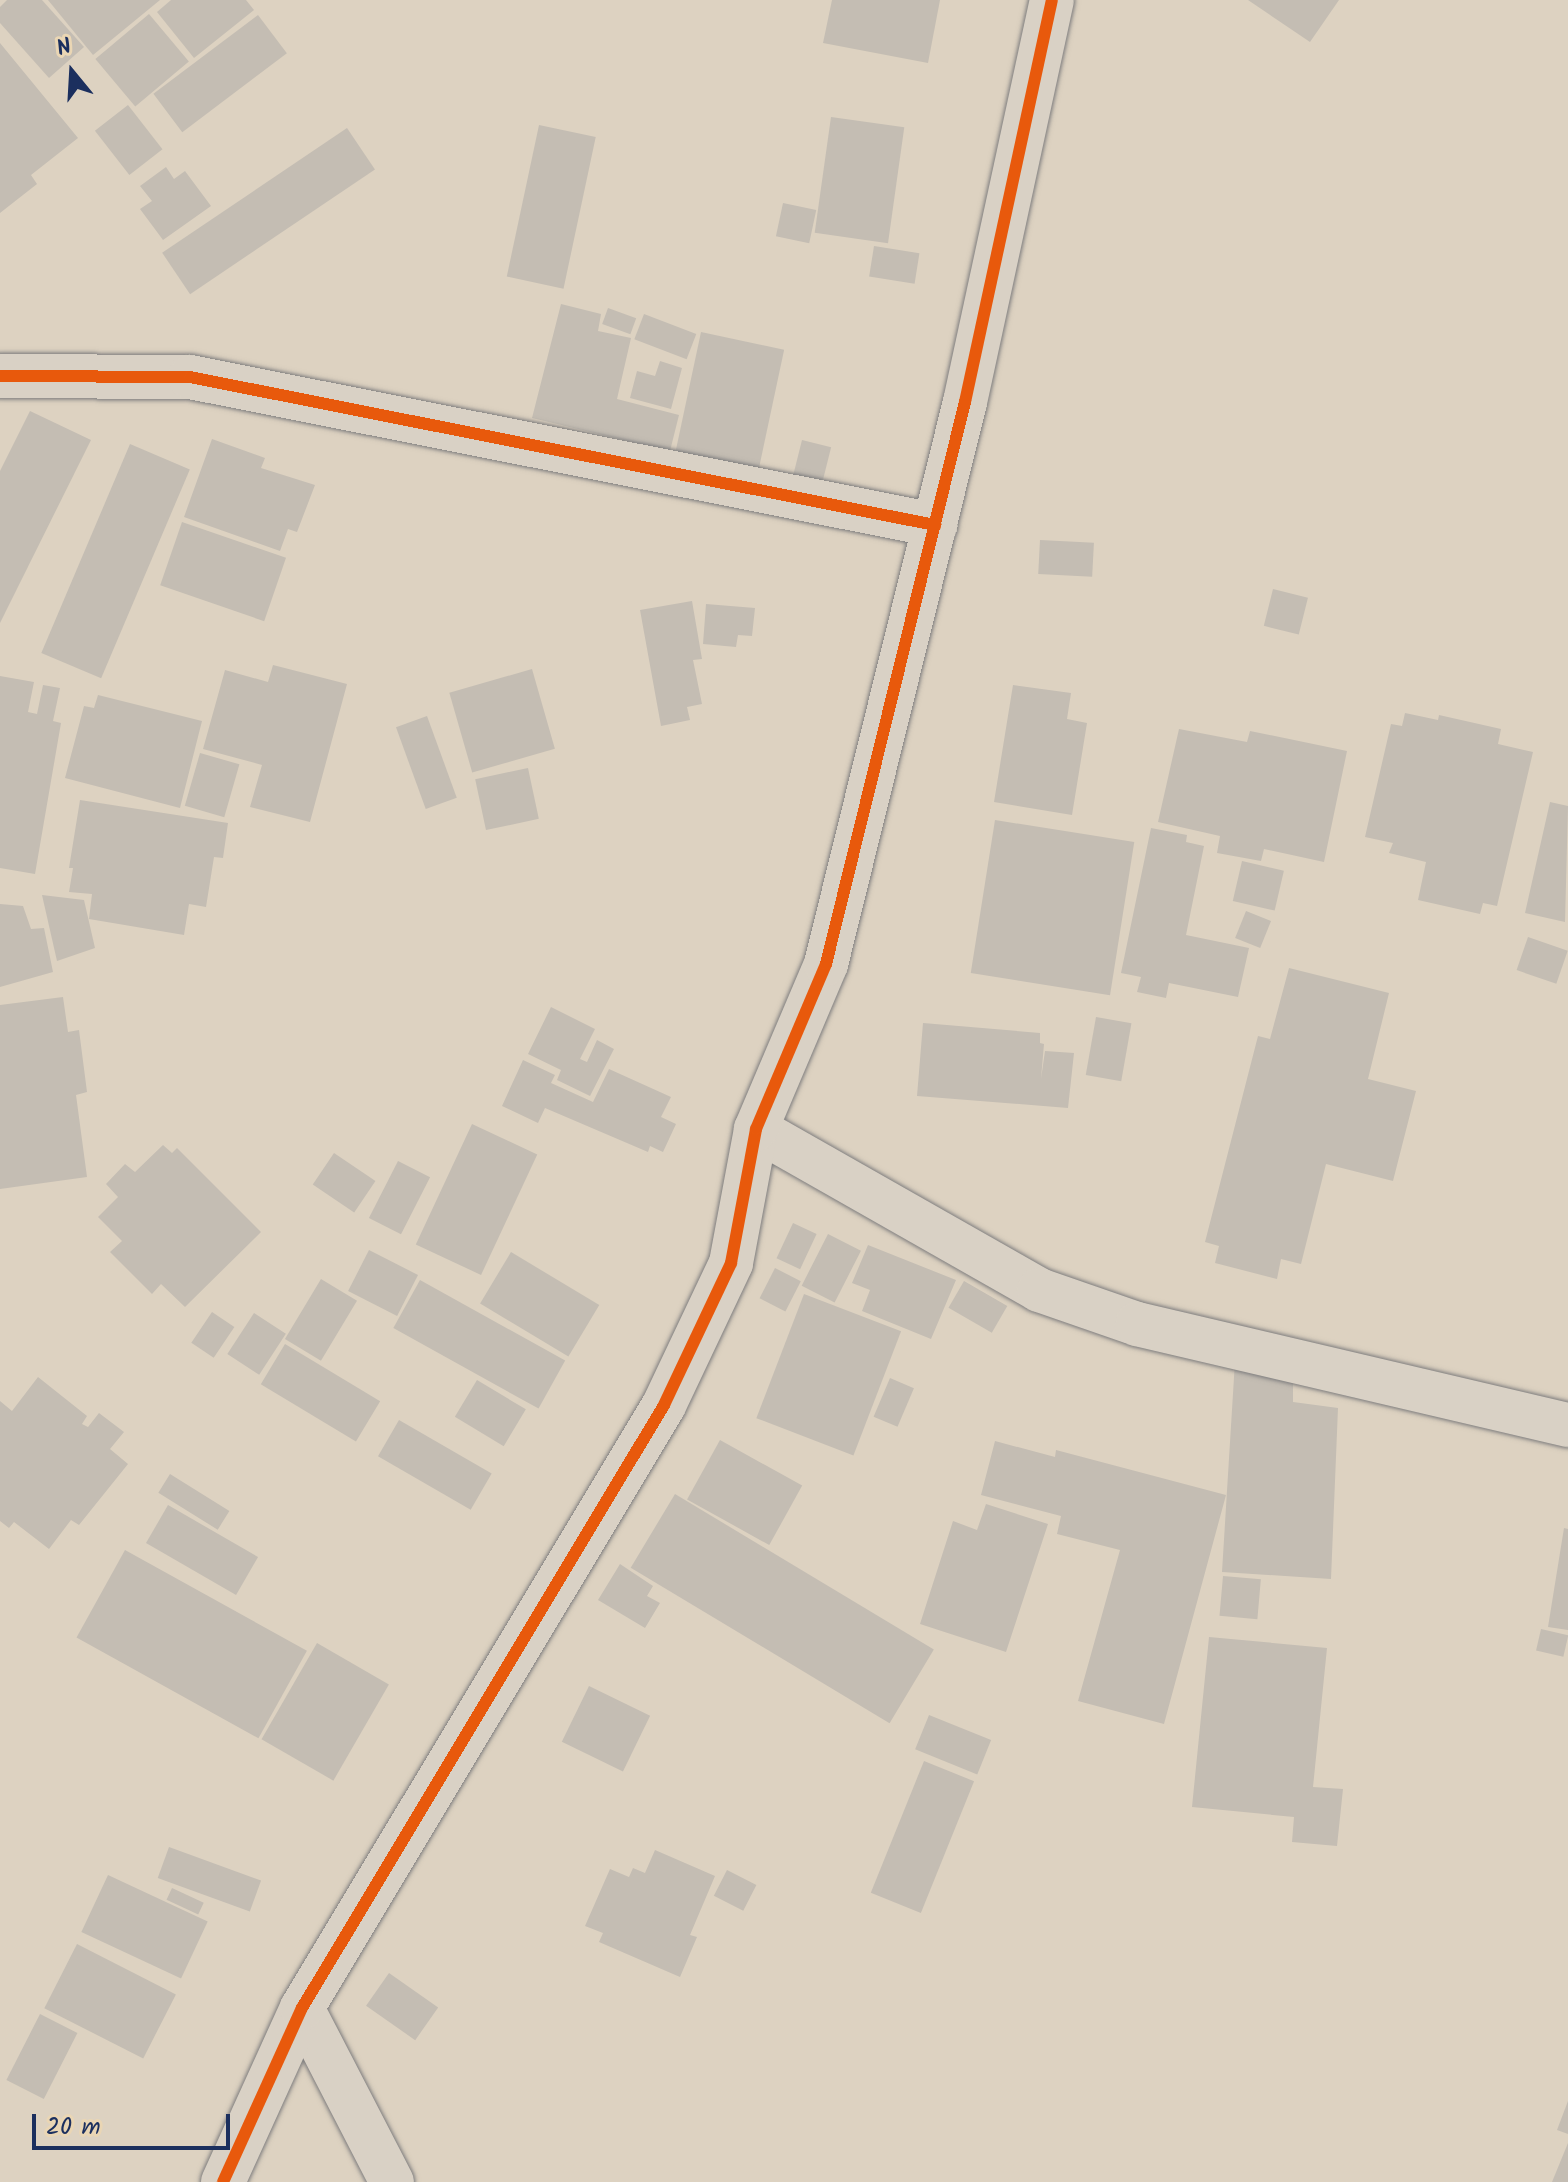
<!DOCTYPE html>
<style>
body{margin:0}
#map{position:relative;width:1568px;height:2182px;overflow:hidden;background:#ddd2c1;font-family:Kalam,sans-serif}
div>[style]{position:absolute}
.building>*{inset:0;background:#c4bdb3;transform-origin:0 0}
.roads{filter:drop-shadow(0 0 2px #7e7d7e) drop-shadow(0 0 2px #7e7d7e)}
.minor>*{height:44px;margin:-22px;padding:0 22px;transform-origin:22px;border-radius:22px;background:#d9d1c5}
.cycleway>*{height:12px;margin:-6px;padding:0 6px;transform-origin:6px;border-radius:6px;background:#e8590c}
span{translate:-50% -50%;white-space:nowrap;text-align:center;line-height:1.15;-webkit-text-stroke:6px #ead6b4;paint-order:stroke}
.north{position:absolute;left:32px;top:32px;width:80px;height:80px;-webkit-text-stroke:6px #ead6b4;paint-order:stroke;rotate:342deg;font-size:22px;font-weight:700;line-height:32px;text-align:center;color:#1b2f5e}
.north::after{content:'';display:block;margin:auto;width:28px;height:36px;background:#1b2f5e;clip-path:polygon(50% 0,100% 100%,50% 72%,0 100%)}
.scale{position:absolute;left:32px;top:2114px;width:198px;height:36px;box-sizing:border-box;border:4px solid #1b2f5e;border-top:0;padding-left:10px;font-size:24px;line-height:28px;white-space:nowrap;color:#1b2f5e;-webkit-text-stroke:6px #ead6b4;paint-order:stroke}
</style>
<div id="map">
<div class="building">
<i style="clip-path:polygon(7px 0,42px 0,84px 47px,49px 78px,0 23px,0 7px)"></i>
<i style="clip-path:polygon(48px 0,160px 0,93px 55px)"></i>
<i style="clip-path:polygon(171px 0,246px 0,254px 10px,194px 58px,157px 12px)"></i>
<i style="clip-path:polygon(832px 0,940px 0,928px 63px,823px 43px)"></i>
<i style="clip-path:polygon(1248px 0,1339px 0,1310px 42px)"></i>
<i style="left:149px;top:14px;width:62px;height:70px;rotate:50deg"></i>
<i style="left:258px;top:15px;width:48px;height:131px;rotate:53deg"></i>
<i style="clip-path:polygon(0 43px,78px 138px,31px 175px,37px 184px,0 213px)"></i>
<i style="left:128px;top:105px;width:56px;height:42px;rotate:52deg"></i>
<i style="left:831px;top:117px;width:74px;height:117px;rotate:8deg"></i>
<i style="left:539px;top:125px;width:58px;height:155px;rotate:12deg"></i>
<i style="left:347px;top:128px;width:50px;height:223px;rotate:56deg"></i>
<i style="clip-path:polygon(166px 167px,174px 179px,185px 171px,211px 206px,163px 240px,140px 209px,152px 201px,140px 186px)"></i>
<i style="left:783px;top:203px;width:34px;height:34px;rotate:12deg"></i>
<i style="left:874px;top:246px;width:46px;height:31px;rotate:9deg"></i>
<i style="clip-path:polygon(561px 304px,601px 314px,598px 331px,631px 338px,617px 399px,679px 415px,670px 451px,532px 418px)"></i>
<i style="left:608px;top:308px;width:30px;height:17px;rotate:20deg"></i>
<i style="left:644px;top:314px;width:56px;height:27px;rotate:21deg"></i>
<i style="left:701px;top:332px;width:85px;height:125px;rotate:12deg"></i>
<i style="clip-path:polygon(660px 361px,682px 368px,671px 409px,630px 398px,637px 371px,655px 376px)"></i>
<i style="clip-path:polygon(30px 411px,91px 440px,0 623px,0 471px)"></i>
<i style="clip-path:polygon(212px 439px,265px 458px,261px 468px,315px 485px,297px 532px,288px 529px,280px 551px,184px 517px)"></i>
<i style="left:802px;top:440px;width:30px;height:41px;rotate:14deg"></i>
<i style="left:130px;top:444px;width:65px;height:227px;rotate:23deg"></i>
<i style="left:182px;top:522px;width:110px;height:67px;rotate:19deg"></i>
<i style="left:1040px;top:540px;width:54px;height:34px;rotate:3deg"></i>
<i style="left:1273px;top:589px;width:36px;height:38px;rotate:14deg"></i>
<i style="clip-path:polygon(692px 601px,702px 659px,693px 660px,702px 704px,687px 707px,690px 720px,661px 726px,640px 610px)"></i>
<i style="clip-path:polygon(706px 604px,755px 608px,752px 636px,738px 635px,736px 647px,703px 644px)"></i>
<i style="clip-path:polygon(273px 665px,347px 684px,310px 822px,250px 807px,262px 765px,203px 749px,225px 670px,268px 682px)"></i>
<i style="left:532px;top:669px;width:83px;height:86px;rotate:74deg"></i>
<i style="clip-path:polygon(0 676px,34px 682px,28px 712px,37px 714px,43px 685px,60px 688px,53px 721px,61px 723px,35px 874px,0 868px)"></i>
<i style="clip-path:polygon(1013px 685px,1071px 693px,1067px 719px,1087px 723px,1072px 815px,994px 802px)"></i>
<i style="clip-path:polygon(98px 695px,202px 721px,180px 808px,65px 778px,84px 706px,94px 708px)"></i>
<i style="clip-path:polygon(1405px 713px,1438px 720px,1439px 715px,1501px 729px,1498px 744px,1533px 752px,1497px 906px,1483px 903px,1480px 914px,1418px 900px,1426px 862px,1389px 853px,1393px 843px,1365px 837px,1391px 724px,1402px 726px)"></i>
<i style="left:427px;top:716px;width:87px;height:33px;rotate:70deg"></i>
<i style="clip-path:polygon(1179px 729px,1247px 742px,1250px 731px,1347px 751px,1324px 862px,1264px 849px,1261px 861px,1217px 853px,1220px 836px,1158px 822px)"></i>
<i style="left:200px;top:753px;width:41px;height:55px;rotate:16deg"></i>
<i style="left:528px;top:768px;width:52px;height:54px;rotate:78deg"></i>
<i style="clip-path:polygon(80px 800px,228px 823px,223px 858px,214px 857px,206px 907px,189px 904px,184px 935px,89px 919px,92px 894px,69px 892px,73px 868px,69px 868px)"></i>
<i style="clip-path:polygon(1550px 802px,1568px 806px,1565px 922px,1525px 913px)"></i>
<i style="left:995px;top:820px;width:141px;height:155px;rotate:9deg"></i>
<i style="clip-path:polygon(1151px 828px,1187px 835px,1186px 842px,1204px 846px,1186px 935px,1249px 948px,1238px 997px,1169px 983px,1166px 998px,1137px 992px,1141px 977px,1121px 973px)"></i>
<i style="left:1242px;top:861px;width:43px;height:41px;rotate:13deg"></i>
<i style="clip-path:polygon(42px 895px,84px 900px,95px 948px,57px 961px)"></i>
<i style="clip-path:polygon(0 904px,23px 906px,31px 929px,44px 928px,53px 972px,0 987px)"></i>
<i style="left:1246px;top:911px;width:27px;height:29px;rotate:22deg"></i>
<i style="left:1528px;top:937px;width:42px;height:35px;rotate:19deg"></i>
<i style="clip-path:polygon(1289px 968px,1389px 993px,1368px 1079px,1416px 1091px,1393px 1181px,1326px 1164px,1301px 1264px,1281px 1259px,1277px 1279px,1215px 1263px,1219px 1246px,1205px 1242px,1258px 1036px,1270px 1039px)"></i>
<i style="clip-path:polygon(63px 997px,68px 1032px,79px 1030px,87px 1092px,76px 1095px,87px 1177px,0 1189px,0 1005px)"></i>
<i style="clip-path:polygon(551px 1007px,595px 1029px,580px 1059px,587px 1062px,597px 1040px,614px 1049px,590px 1096px,557px 1080px,561px 1070px,528px 1054px)"></i>
<i style="left:1096px;top:1017px;width:36px;height:59px;rotate:10deg"></i>
<i style="clip-path:polygon(923px 1023px,1040px 1033px,1040px 1043px,1044px 1044px,1041px 1079px,1045px 1051px,1074px 1053px,1068px 1108px,917px 1096px)"></i>
<i style="clip-path:polygon(523px 1060px,555px 1075px,551px 1083px,593px 1102px,609px 1069px,671px 1097px,661px 1117px,676px 1124px,663px 1152px,650px 1146px,648px 1152px,545px 1108px,538px 1123px,502px 1106px)"></i>
<i style="left:472px;top:1124px;width:72px;height:133px;rotate:25deg"></i>
<i style="clip-path:polygon(163px 1145px,172px 1153px,177px 1148px,261px 1232px,185px 1307px,161px 1284px,152px 1294px,110px 1252px,122px 1241px,98px 1217px,118px 1197px,106px 1184px,125px 1164px,135px 1172px)"></i>
<i style="left:334px;top:1153px;width:50px;height:38px;rotate:34deg"></i>
<i style="left:398px;top:1161px;width:36px;height:64px;rotate:27deg"></i>
<i style="left:793px;top:1223px;width:26px;height:39px;rotate:25deg"></i>
<i style="left:828px;top:1234px;width:37px;height:58px;rotate:27deg"></i>
<i style="clip-path:polygon(868px 1245px,956px 1280px,931px 1339px,862px 1311px,870px 1290px,852px 1283px)"></i>
<i style="left:369px;top:1250px;width:55px;height:46px;rotate:27deg"></i>
<i style="left:511px;top:1252px;width:103px;height:60px;rotate:31deg"></i>
<i style="left:775px;top:1268px;width:29px;height:34px;rotate:27deg"></i>
<i style="left:321px;top:1279px;width:42px;height:70px;rotate:31deg"></i>
<i style="left:420px;top:1280px;width:166px;height:55px;rotate:29deg"></i>
<i style="left:964px;top:1281px;width:50px;height:31px;rotate:30deg"></i>
<i style="left:804px;top:1294px;width:104px;height:133px;rotate:21deg"></i>
<i style="left:212px;top:1312px;width:27px;height:37px;rotate:34deg"></i>
<i style="left:254px;top:1313px;width:38px;height:49px;rotate:33deg"></i>
<i style="left:285px;top:1344px;width:111px;height:47px;rotate:31deg"></i>
<i style="clip-path:polygon(1235px 1361px,1293px 1379px,1293px 1402px,1338px 1408px,1331px 1579px,1222px 1572px)"></i>
<i style="clip-path:polygon(38px 1377px,87px 1416px,82px 1424px,88px 1427px,99px 1413px,124px 1432px,110px 1449px,128px 1464px,79px 1525px,71px 1520px,49px 1549px,14px 1522px,9px 1528px,0 1521px,0 1401px,12px 1411px)"></i>
<i style="left:890px;top:1378px;width:26px;height:42px;rotate:23deg"></i>
<i style="left:477px;top:1380px;width:57px;height:43px;rotate:31deg"></i>
<i style="left:399px;top:1420px;width:107px;height:42px;rotate:30deg"></i>
<i style="left:720px;top:1440px;width:94px;height:68px;rotate:29deg"></i>
<i style="clip-path:polygon(995px 1441px,1055px 1457px,1056px 1450px,1226px 1495px,1164px 1724px,1078px 1701px,1120px 1550px,1057px 1534px,1061px 1516px,981px 1495px)"></i>
<i style="left:170px;top:1474px;width:70px;height:22px;rotate:32deg"></i>
<i style="left:675px;top:1494px;width:302px;height:86px;rotate:31deg"></i>
<i style="clip-path:polygon(986px 1504px,1048px 1524px,1006px 1652px,920px 1624px,953px 1521px,977px 1530px)"></i>
<i style="left:168px;top:1505px;width:104px;height:44px;rotate:30deg"></i>
<i style="clip-path:polygon(1564px 1528px,1568px 1529px,1568px 1630px,1548px 1627px)"></i>
<i style="left:125px;top:1550px;width:208px;height:100px;rotate:29deg"></i>
<i style="clip-path:polygon(620px 1564px,653px 1586px,647px 1596px,660px 1603px,645px 1628px,598px 1600px)"></i>
<i style="left:1223px;top:1576px;width:38px;height:40px;rotate:5deg"></i>
<i style="left:1541px;top:1629px;width:28px;height:22px;rotate:13deg"></i>
<i style="clip-path:polygon(1209px 1637px,1327px 1648px,1313px 1787px,1343px 1789px,1337px 1846px,1292px 1842px,1294px 1817px,1192px 1807px)"></i>
<i style="left:317px;top:1643px;width:83px;height:111px;rotate:30deg"></i>
<i style="left:589px;top:1686px;width:68px;height:62px;rotate:26deg"></i>
<i style="left:929px;top:1715px;width:67px;height:37px;rotate:22deg"></i>
<i style="left:924px;top:1761px;width:54px;height:142px;rotate:22deg"></i>
<i style="left:169px;top:1847px;width:98px;height:33px;rotate:20deg"></i>
<i style="clip-path:polygon(655px 1850px,715px 1876px,690px 1935px,697px 1937px,680px 1977px,599px 1942px,603px 1933px,585px 1926px,610px 1869px,629px 1877px,633px 1868px,645px 1873px)"></i>
<i style="left:727px;top:1870px;width:33px;height:29px;rotate:27deg"></i>
<i style="left:108px;top:1875px;width:110px;height:63px;rotate:25deg"></i>
<i style="left:172px;top:1888px;width:35px;height:13px;rotate:25deg"></i>
<i style="left:77px;top:1944px;width:111px;height:72px;rotate:27deg"></i>
<i style="left:389px;top:1973px;width:60px;height:40px;rotate:35deg"></i>
<i style="left:40px;top:2014px;width:42px;height:74px;rotate:27deg"></i>
<i style="clip-path:polygon(1568px 2101px,1568px 2134px,1557px 2130px)"></i>
<i style="clip-path:polygon(1568px 2143px,1568px 2182px,1552px 2182px)"></i>
</div>
<div class="roads">
<div class="minor">
<i style="left:0;top:376px;width:190px;rotate:0.3deg"></i>
<i style="left:190px;top:377px;width:760px;rotate:11.24deg"></i>
<i style="left:756px;top:1129px;width:326px;rotate:29.6deg"></i>
<i style="left:1039px;top:1290px;width:104px;rotate:19.1deg"></i>
<i style="left:1137px;top:1324px;width:443px;rotate:13.2deg"></i>
<i style="left:302px;top:2008px;width:196px;rotate:62.7deg"></i>
<i style="left:223px;top:2182px;width:191px;rotate:-65.6deg"></i>
<i style="left:302px;top:2008px;width:703px;rotate:-59.02deg"></i>
<i style="left:664px;top:1405px;width:157px;rotate:-64.7deg"></i>
<i style="left:731px;top:1263px;width:136px;rotate:-79.4deg"></i>
<i style="left:756px;top:1129px;width:179px;rotate:-67deg"></i>
<i style="left:826px;top:964px;width:579px;rotate:-76.11deg"></i>
<i style="left:965px;top:402px;width:411px;rotate:-77.8deg"></i>
</div>
</div>
<div class="cycleway">
<i style="left:0;top:376px;width:190px;rotate:0.3deg"></i>
<i style="left:190px;top:377px;width:760px;rotate:11.24deg"></i>
<i style="left:223px;top:2182px;width:191px;rotate:-65.6deg"></i>
<i style="left:302px;top:2008px;width:703px;rotate:-59.02deg"></i>
<i style="left:664px;top:1405px;width:157px;rotate:-64.7deg"></i>
<i style="left:731px;top:1263px;width:136px;rotate:-79.4deg"></i>
<i style="left:756px;top:1129px;width:179px;rotate:-67deg"></i>
<i style="left:826px;top:964px;width:579px;rotate:-76.11deg"></i>
<i style="left:965px;top:402px;width:411px;rotate:-77.8deg"></i>
</div>
<div class="north">N</div>
<div class="scale">20 m</div>
</div>
